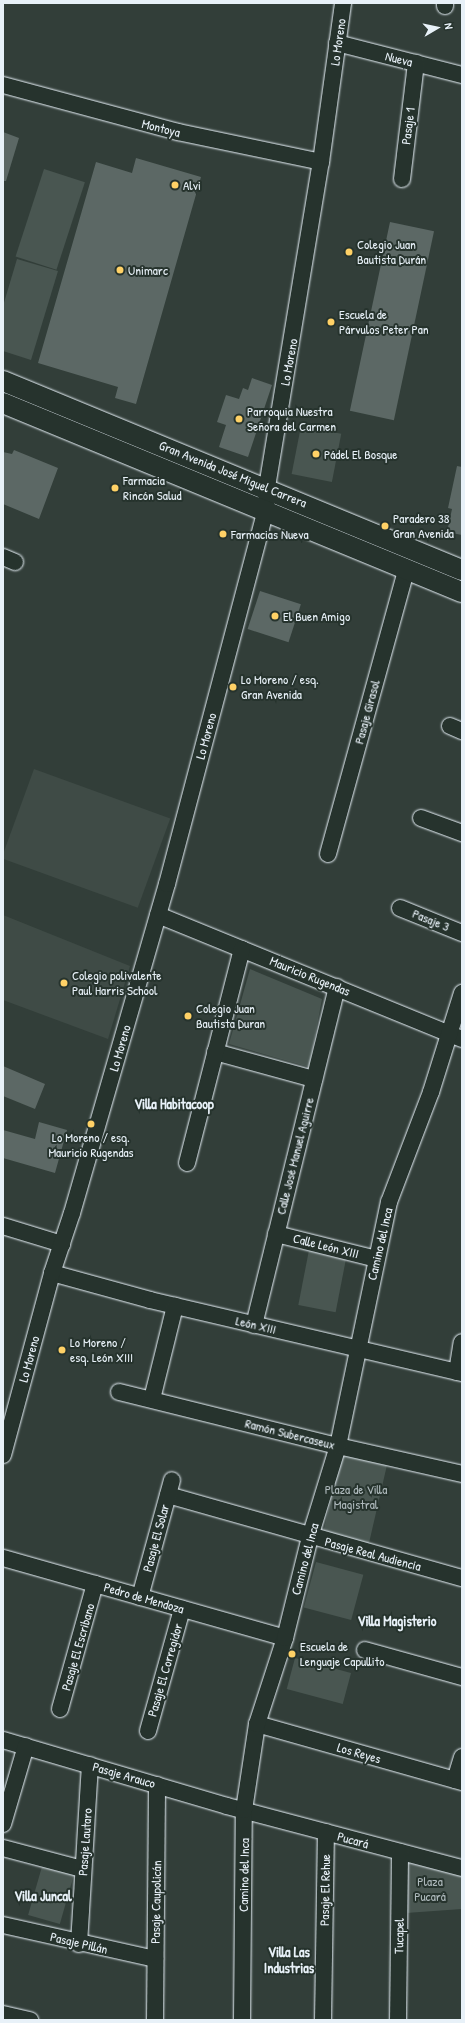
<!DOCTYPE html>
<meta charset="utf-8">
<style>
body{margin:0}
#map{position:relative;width:465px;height:2023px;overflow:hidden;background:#323e39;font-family:"Patrick Hand",sans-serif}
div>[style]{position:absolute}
.built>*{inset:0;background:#3f4b46;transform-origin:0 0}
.green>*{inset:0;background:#495651;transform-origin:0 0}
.building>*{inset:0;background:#5c6865;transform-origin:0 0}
.roads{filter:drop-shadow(0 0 1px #e8f1f8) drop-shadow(0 0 1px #e8f1f8)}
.minor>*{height:16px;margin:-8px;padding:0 8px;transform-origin:8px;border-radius:8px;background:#26332d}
.major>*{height:20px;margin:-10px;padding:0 10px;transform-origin:10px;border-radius:10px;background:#26332d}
.dots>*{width:11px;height:11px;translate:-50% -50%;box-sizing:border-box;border:2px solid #26332d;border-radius:50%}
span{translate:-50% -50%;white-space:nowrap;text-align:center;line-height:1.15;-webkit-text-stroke:4px #26332d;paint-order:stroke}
.street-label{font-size:13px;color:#e8f1f8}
.poi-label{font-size:13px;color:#e8f1f8}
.left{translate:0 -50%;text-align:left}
.park-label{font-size:13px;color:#b0bbbe}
.neighbourhood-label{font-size:14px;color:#e8f1f8;font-weight:700}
.frame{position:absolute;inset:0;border:4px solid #e8f1f8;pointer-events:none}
.north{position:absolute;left:417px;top:8px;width:40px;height:40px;-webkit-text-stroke:3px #26332d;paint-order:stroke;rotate:81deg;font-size:11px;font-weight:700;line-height:16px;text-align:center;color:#e8f1f8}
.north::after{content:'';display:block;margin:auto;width:14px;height:18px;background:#e8f1f8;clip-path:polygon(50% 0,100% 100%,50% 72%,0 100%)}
</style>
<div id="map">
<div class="built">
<i style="left:34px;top:769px;width:145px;height:95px;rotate:20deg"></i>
<i style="clip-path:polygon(3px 915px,130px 966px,108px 1039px,3px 1000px)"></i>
</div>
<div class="green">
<i style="left:44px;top:169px;width:43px;height:92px;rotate:18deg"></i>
<i style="clip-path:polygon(17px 259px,58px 271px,31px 360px,3px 351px,3px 306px)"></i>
<i style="left:301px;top:426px;width:41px;height:49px;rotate:11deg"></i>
<i style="clip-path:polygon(250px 969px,322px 999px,309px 1067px,229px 1044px)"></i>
<i style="left:309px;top:1250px;width:38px;height:56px;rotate:11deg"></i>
<i style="left:342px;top:1451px;width:47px;height:84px;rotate:13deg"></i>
<i style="left:316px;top:1562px;width:49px;height:47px;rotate:15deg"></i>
<i style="left:295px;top:1658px;width:58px;height:32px;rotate:15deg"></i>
<i style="clip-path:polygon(408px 1860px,462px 1875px,462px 1909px,406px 1913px)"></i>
<i style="left:43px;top:1863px;width:33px;height:54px;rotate:16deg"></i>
</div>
<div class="building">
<i style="clip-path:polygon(3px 132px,19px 138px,6px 181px,3px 181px)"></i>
<i style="clip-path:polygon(136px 158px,201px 177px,136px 404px,115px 398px,118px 387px,38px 363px,96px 162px,132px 173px)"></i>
<i style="left:390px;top:222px;width:45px;height:193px;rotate:12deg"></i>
<i style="clip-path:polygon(252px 378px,272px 385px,248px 457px,219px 447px,226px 425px,217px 422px,226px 395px,239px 399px,243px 388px,248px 390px)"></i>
<i style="clip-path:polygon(14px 450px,58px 468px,39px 519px,3px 504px,3px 452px,12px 454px)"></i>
<i style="clip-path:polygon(457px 466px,462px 467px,462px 535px,447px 532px,452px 509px,448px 508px)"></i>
<i style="left:260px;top:591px;width:43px;height:40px;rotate:18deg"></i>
<i style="clip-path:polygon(3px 1066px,45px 1084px,35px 1109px,3px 1096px)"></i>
<i style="clip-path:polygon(39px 1122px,67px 1130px,55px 1173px,3px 1158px,3px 1130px,35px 1139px)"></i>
</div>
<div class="roads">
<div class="minor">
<i style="left:445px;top:6px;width:3px;rotate:-90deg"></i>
<i style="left:337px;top:43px;width:129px;rotate:14.4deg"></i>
<i style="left:3px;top:85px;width:181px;rotate:15deg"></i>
<i style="left:178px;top:132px;width:146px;rotate:11.8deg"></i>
<i style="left:402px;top:179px;width:117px;rotate:-83.1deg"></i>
<i style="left:3px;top:557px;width:13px;rotate:23deg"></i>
<i style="left:450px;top:726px;width:13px;rotate:23deg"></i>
<i style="left:421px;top:818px;width:44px;rotate:20.1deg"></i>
<i style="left:328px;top:854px;width:295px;rotate:-74.6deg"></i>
<i style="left:400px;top:908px;width:67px;rotate:22deg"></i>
<i style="left:158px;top:915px;width:328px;rotate:22.2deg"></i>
<i style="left:215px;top:1052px;width:103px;rotate:15.3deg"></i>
<i style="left:187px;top:1163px;width:221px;rotate:-75.6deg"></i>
<i style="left:3px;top:1226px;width:62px;rotate:17deg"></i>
<i style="left:276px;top:1234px;width:103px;rotate:14deg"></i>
<i style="left:52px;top:1273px;width:102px;rotate:15.4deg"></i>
<i style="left:150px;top:1300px;width:320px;rotate:13.2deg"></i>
<i style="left:254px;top:1325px;width:348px;rotate:-76.2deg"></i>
<i style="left:457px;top:1372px;width:30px;rotate:-81deg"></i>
<i style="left:119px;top:1392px;width:226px;rotate:13.9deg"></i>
<i style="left:338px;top:1446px;width:127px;rotate:12.7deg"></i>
<i style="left:152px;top:1399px;width:96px;rotate:-76.1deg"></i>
<i style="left:3px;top:1455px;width:188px;rotate:-74.9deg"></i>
<i style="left:52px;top:1273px;width:63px;rotate:-71.6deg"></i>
<i style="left:72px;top:1213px;width:342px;rotate:-73.9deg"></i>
<i style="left:167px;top:884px;width:387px;rotate:-75.2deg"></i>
<i style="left:266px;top:510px;width:23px;rotate:-88deg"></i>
<i style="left:267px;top:487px;width:329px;rotate:-80.6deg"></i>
<i style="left:321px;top:162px;width:161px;rotate:-82.1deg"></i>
<i style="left:168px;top:1495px;width:305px;rotate:15.8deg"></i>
<i style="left:3px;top:1558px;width:293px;rotate:15.8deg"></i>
<i style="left:140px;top:1597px;width:121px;rotate:-74.7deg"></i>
<i style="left:365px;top:1650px;width:101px;rotate:15.6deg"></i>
<i style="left:60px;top:1709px;width:130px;rotate:-74.4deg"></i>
<i style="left:257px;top:1724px;width:213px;rotate:15.8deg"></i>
<i style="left:148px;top:1731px;width:127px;rotate:-74.4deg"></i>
<i style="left:3px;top:1740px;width:234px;rotate:16.4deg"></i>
<i style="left:227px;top:1806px;width:243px;rotate:14.8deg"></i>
<i style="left:455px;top:1780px;width:24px;rotate:-73deg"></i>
<i style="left:3px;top:1824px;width:81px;rotate:-73.6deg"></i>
<i style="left:3px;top:1848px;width:82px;rotate:14.9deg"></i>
<i style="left:3px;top:1925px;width:156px;rotate:12.6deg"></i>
<i style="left:79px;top:1944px;width:179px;rotate:-86.5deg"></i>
<i style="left:3px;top:2014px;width:28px;rotate:13deg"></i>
<i style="left:155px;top:2020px;width:235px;rotate:-89.5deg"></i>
<i style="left:242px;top:2020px;width:210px;rotate:-89.5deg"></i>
<i style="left:244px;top:1810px;width:87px;rotate:-81.4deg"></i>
<i style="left:257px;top:1724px;width:90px;rotate:-72deg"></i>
<i style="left:285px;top:1638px;width:104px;rotate:-76.1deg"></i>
<i style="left:310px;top:1537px;width:95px;rotate:-72.9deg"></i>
<i style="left:338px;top:1446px;width:249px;rotate:-78.2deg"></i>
<i style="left:389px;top:1202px;width:118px;rotate:-69.1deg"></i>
<i style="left:431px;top:1092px;width:104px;rotate:-72.6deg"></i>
<i style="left:323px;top:2020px;width:188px;rotate:-89.1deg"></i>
<i style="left:398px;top:2020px;width:168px;rotate:-89.3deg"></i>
</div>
<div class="major">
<i style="left:3px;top:381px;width:496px;rotate:22.4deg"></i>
<i style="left:3px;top:403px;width:496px;rotate:22.4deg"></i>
</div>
</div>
<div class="dots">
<i style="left:175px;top:185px;background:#ffd166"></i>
<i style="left:349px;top:252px;background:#ffd166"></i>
<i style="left:120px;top:270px;background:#ffd166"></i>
<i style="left:331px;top:322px;background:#ffd166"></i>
<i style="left:239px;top:419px;background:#ffd166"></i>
<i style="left:316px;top:454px;background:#ffd166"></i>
<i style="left:115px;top:488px;background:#ffd166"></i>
<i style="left:385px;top:526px;background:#ffd166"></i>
<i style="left:223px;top:534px;background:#ffd166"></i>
<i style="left:275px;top:616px;background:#ffd166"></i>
<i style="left:233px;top:687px;background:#ffd166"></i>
<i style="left:64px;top:983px;background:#ffd166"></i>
<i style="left:188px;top:1016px;background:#ffd166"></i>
<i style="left:91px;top:1124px;background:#ffd166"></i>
<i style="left:62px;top:1350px;background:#ffd166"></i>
<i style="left:292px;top:1654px;background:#ffd166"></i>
</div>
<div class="street-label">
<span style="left:338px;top:42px;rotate:-82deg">Lo Moreno</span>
<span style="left:399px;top:59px;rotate:14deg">Nueva</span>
<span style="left:408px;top:126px;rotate:-83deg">Pasaje 1</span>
<span style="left:161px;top:128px;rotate:14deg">Montoya</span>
<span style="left:289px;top:362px;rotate:-80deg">Lo Moreno</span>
<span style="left:233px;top:474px;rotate:22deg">Gran Avenida José Miguel Carrera</span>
<span style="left:367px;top:712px;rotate:-75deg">Pasaje Girasol</span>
<span style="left:206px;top:736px;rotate:-75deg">Lo Moreno</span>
<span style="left:431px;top:920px;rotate:22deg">Pasaje 3</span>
<span style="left:310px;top:976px;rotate:22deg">Mauricio Rugendas</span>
<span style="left:120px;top:1048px;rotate:-74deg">Lo Moreno</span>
<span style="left:295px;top:1156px;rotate:-76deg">Calle José Manuel Aguirre</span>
<span style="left:380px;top:1244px;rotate:-77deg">Camino del Inca</span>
<span style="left:326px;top:1246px;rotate:14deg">Calle León XIII</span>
<span style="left:256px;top:1325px;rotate:13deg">León XIII</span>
<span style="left:29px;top:1359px;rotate:-75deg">Lo Moreno</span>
<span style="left:290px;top:1434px;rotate:14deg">Ramón Subercaseux</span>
<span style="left:156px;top:1538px;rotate:-75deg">Pasaje El Solar</span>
<span style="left:373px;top:1554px;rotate:15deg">Pasaje Real Audiencia</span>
<span style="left:305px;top:1559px;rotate:-75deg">Camino del Inca</span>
<span style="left:144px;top:1598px;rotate:16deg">Pedro de Mendoza</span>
<span style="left:78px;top:1647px;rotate:-74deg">Pasaje El Escribano</span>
<span style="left:165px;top:1670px;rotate:-74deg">Pasaje El Corregidor</span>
<span style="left:359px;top:1753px;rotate:16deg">Los Reyes</span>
<span style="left:124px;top:1775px;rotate:16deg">Pasaje Arauco</span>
<span style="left:353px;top:1840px;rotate:15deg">Pucará</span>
<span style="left:85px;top:1842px;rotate:-86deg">Pasaje Lautaro</span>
<span style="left:244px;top:1875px;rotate:-89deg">Camino del Inca</span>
<span style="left:325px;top:1890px;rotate:-89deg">Pasaje El Rehue</span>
<span style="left:156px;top:1902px;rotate:-89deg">Pasaje Caupolicán</span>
<span style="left:399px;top:1936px;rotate:-89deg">Tucapel</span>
<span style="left:79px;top:1943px;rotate:13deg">Pasaje Pillán</span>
</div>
<div class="poi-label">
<span class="left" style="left:183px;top:185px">Alvi</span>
<span class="left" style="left:357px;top:252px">Colegio Juan<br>Bautista Durán</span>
<span class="left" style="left:128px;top:270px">Unimarc</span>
<span class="left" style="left:339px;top:322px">Escuela de<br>Párvulos Peter Pan</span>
<span class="left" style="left:247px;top:419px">Parroquia Nuestra<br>Señora del Carmen</span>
<span class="left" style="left:324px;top:454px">Pádel El Bosque</span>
<span class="left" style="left:123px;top:488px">Farmacia<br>Rincón Salud</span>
<span class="left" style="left:393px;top:526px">Paradero 38<br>Gran Avenida</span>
<span class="left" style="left:231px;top:534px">Farmacias Nueva</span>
<span class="left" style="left:283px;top:616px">El Buen Amigo</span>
<span class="left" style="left:241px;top:687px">Lo Moreno / esq.<br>Gran Avenida</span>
<span class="left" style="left:72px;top:983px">Colegio polivalente<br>Paul Harris School</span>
<span class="left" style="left:196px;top:1016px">Colegio Juan<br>Bautista Duran</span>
<span style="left:91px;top:1145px">Lo Moreno / esq.<br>Mauricio Rugendas</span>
<span class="left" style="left:70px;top:1350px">Lo Moreno /<br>esq. León XIII</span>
<span class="left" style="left:300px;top:1654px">Escuela de<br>Lenguaje Capullito</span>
</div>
<div class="park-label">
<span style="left:356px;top:1497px">Plaza de Villa<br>Magistral</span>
<span style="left:430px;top:1889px">Plaza<br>Pucará</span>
</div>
<div class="neighbourhood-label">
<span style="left:174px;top:1104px">Villa Habitacoop</span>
<span style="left:397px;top:1621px">Villa Magisterio</span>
<span style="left:43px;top:1896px">Villa Juncal</span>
<span style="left:289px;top:1960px">Villa Las<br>Industrias</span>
</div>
<div class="frame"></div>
<div class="north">N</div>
</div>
